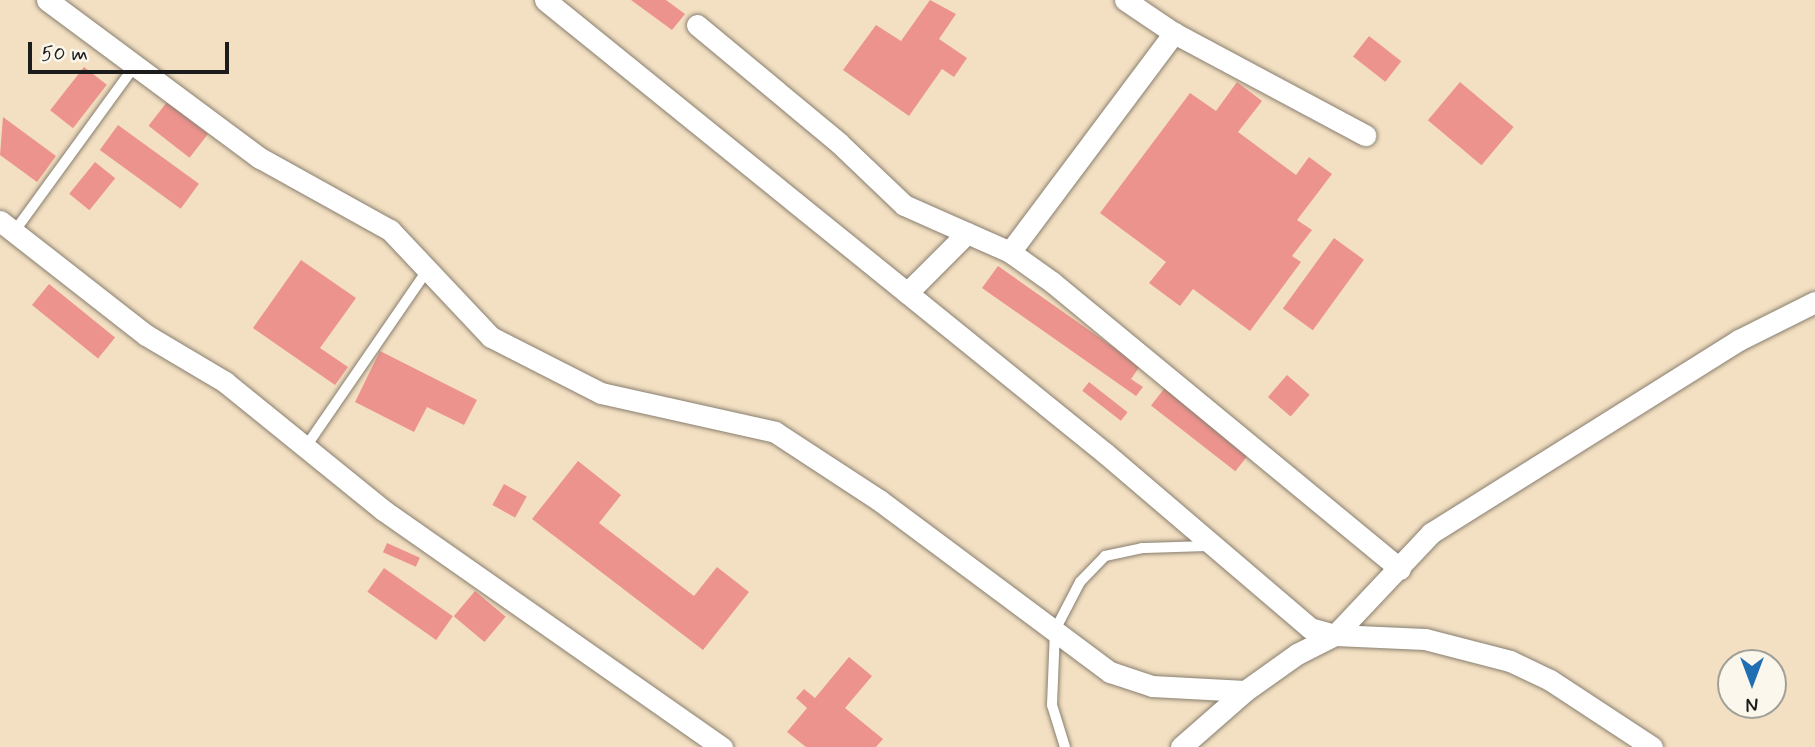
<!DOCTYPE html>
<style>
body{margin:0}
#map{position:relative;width:1815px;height:747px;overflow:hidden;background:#f3e0c2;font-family:Mynerve,sans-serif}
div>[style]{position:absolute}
.building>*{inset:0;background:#ed938d;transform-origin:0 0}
.roads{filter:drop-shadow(0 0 2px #887e6f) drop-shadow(0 0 2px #887e6f)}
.service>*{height:10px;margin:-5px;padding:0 5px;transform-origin:5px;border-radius:5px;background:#fff}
.minor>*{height:21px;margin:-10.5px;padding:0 10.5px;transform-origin:10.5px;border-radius:10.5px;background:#fff}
span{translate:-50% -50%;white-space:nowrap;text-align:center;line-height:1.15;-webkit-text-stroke:5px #fbf7ec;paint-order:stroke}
.north{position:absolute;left:1717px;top:649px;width:70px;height:70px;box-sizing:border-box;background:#fbf7ec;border:2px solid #a29f99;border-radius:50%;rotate:180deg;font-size:19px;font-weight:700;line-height:28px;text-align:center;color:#1c1c1c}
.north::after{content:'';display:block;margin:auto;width:24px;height:32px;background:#1f6fb2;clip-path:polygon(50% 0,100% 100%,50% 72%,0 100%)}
.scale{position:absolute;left:28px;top:42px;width:201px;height:32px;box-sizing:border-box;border:4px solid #1c1c1c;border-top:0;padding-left:9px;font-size:21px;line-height:24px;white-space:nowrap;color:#1c1c1c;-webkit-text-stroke:5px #fbf7ec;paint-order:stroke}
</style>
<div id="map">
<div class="building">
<i style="clip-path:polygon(631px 0,666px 0,685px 14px,672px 30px)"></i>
<i style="clip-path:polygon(930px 0,956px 14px,939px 39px,967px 58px,954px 77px,942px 69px,909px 116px,843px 70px,876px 25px,901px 41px)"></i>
<i style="left:1369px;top:36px;width:41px;height:26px;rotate:38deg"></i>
<i style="left:84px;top:67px;width:29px;height:55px;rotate:38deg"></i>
<i style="clip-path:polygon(1237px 82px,1262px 101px,1238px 132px,1296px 175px,1309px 157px,1332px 174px,1297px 220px,1312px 230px,1292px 256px,1301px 262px,1250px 331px,1193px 289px,1180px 306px,1149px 283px,1166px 262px,1100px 213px,1190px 93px,1216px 111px)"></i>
<i style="left:1460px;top:82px;width:70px;height:50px;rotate:40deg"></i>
<i style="left:167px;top:102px;width:52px;height:30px;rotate:38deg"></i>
<i style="clip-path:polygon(3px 117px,56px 156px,37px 182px,0 155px)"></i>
<i style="left:118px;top:125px;width:100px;height:31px;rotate:36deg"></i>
<i style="left:95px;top:162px;width:26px;height:41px;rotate:39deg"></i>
<i style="left:1334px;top:238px;width:37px;height:87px;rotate:36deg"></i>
<i style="clip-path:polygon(301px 260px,356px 298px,320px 348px,348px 367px,335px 385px,253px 328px)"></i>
<i style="clip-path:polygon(998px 266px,1140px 366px,1131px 379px,1143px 387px,1136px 396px,982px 288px)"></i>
<i style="left:49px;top:284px;width:85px;height:27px;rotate:39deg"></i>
<i style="clip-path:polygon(380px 351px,477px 400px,464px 425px,427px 407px,414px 432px,355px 402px)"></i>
<i style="left:1287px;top:375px;width:30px;height:29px;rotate:41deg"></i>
<i style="left:1089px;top:382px;width:49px;height:11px;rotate:38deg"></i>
<i style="left:1167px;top:385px;width:107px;height:26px;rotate:38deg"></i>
<i style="clip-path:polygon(578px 461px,621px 495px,599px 523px,694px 596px,717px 567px,749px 592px,703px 650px,532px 519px)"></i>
<i style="left:504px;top:484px;width:26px;height:24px;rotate:29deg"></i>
<i style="left:387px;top:543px;width:36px;height:10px;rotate:24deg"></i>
<i style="left:384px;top:568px;width:84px;height:29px;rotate:35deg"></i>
<i style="left:475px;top:591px;width:40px;height:33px;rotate:40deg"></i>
<i style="clip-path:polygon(849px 657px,872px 676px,845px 708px,883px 739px,876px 747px,806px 747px,787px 732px,807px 708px,796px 698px,804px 689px,815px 698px)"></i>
</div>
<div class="roads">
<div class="service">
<i style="left:14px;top:232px;width:208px;rotate:-54deg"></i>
<i style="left:305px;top:448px;width:217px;rotate:-55.5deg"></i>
<i style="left:1065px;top:747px;width:44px;rotate:-107.2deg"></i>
<i style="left:1052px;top:705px;width:75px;rotate:-87.7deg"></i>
<i style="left:1055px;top:630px;width:54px;rotate:-62.5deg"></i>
<i style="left:1080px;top:582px;width:36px;rotate:-46deg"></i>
<i style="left:1105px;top:556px;width:38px;rotate:-12deg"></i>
<i style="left:1142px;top:548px;width:68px;rotate:-1.7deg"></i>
</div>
<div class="minor">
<i style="left:47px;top:0;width:265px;rotate:36.6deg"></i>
<i style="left:260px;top:158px;width:149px;rotate:29deg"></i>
<i style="left:390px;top:230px;width:147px;rotate:46.7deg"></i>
<i style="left:491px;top:337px;width:123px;rotate:27deg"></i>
<i style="left:601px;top:393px;width:178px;rotate:12.6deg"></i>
<i style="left:775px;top:432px;width:124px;rotate:33.2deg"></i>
<i style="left:879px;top:500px;width:288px;rotate:36.7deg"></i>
<i style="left:1110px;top:672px;width:44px;rotate:18.4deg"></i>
<i style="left:1152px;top:686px;width:93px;rotate:3.1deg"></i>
<i style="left:545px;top:0;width:720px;rotate:38.97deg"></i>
<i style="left:1105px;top:453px;width:270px;rotate:40.5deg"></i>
<i style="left:1310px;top:628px;width:26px;rotate:16deg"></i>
<i style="left:1335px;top:635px;width:90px;rotate:2.5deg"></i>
<i style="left:1425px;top:639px;width:88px;rotate:14.5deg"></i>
<i style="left:1510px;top:661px;width:44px;rotate:25.4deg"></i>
<i style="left:1550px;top:680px;width:122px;rotate:33.3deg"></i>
<i style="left:1125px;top:0;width:59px;rotate:34deg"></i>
<i style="left:1174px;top:33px;width:217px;rotate:28.1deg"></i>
<i style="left:697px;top:25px;width:185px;rotate:39.7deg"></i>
<i style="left:839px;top:143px;width:90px;rotate:43.6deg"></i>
<i style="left:904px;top:205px;width:116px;rotate:23.9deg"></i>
<i style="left:1010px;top:252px;width:52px;rotate:35.5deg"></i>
<i style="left:1052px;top:282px;width:451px;rotate:39.5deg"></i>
<i style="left:0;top:221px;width:185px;rotate:38deg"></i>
<i style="left:146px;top:335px;width:92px;rotate:30.7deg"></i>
<i style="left:225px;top:382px;width:203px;rotate:39deg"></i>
<i style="left:383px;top:510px;width:414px;rotate:35deg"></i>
<i style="left:1010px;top:252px;width:274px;rotate:-53.2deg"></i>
<i style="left:907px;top:293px;width:85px;rotate:-45deg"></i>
<i style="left:1181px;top:747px;width:85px;rotate:-41.2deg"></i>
<i style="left:1245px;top:691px;width:64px;rotate:-35.4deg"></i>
<i style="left:1297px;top:654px;width:42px;rotate:-26.6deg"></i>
<i style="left:1335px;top:635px;width:140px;rotate:-46.7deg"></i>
<i style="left:1431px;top:533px;width:363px;rotate:-32.1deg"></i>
<i style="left:1739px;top:340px;width:85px;rotate:-26.6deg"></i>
</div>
</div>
<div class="north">N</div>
<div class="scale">50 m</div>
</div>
